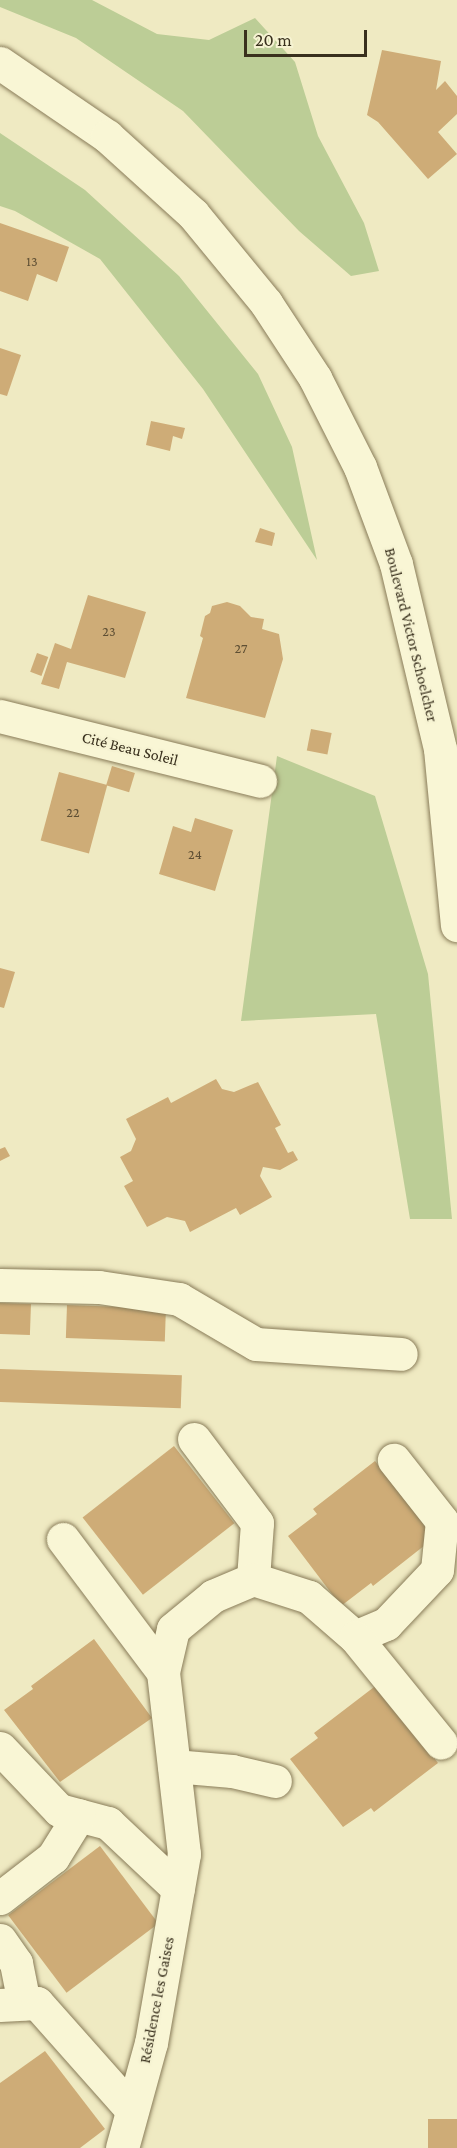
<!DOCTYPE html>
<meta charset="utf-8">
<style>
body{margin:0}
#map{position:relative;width:457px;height:2148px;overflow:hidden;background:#efeac2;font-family:"Crimson Pro",serif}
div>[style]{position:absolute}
.green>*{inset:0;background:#bccd96}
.building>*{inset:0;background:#ceac77;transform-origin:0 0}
.roads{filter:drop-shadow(0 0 2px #897c59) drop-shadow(0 0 2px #897c59)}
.minor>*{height:33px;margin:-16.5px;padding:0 16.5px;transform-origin:16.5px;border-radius:16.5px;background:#f9f6d5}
span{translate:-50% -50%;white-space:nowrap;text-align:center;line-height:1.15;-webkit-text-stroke:4.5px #f6f3d2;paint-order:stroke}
.number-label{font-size:14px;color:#5e4f34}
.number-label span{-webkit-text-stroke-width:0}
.street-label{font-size:16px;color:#39301d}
.scale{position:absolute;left:244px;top:30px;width:123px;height:27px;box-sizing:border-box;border:3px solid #39301d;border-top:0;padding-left:8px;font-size:18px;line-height:21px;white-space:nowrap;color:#39301d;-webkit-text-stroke:4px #f6f3d2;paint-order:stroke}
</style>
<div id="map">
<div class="green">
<i style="clip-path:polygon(0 0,92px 0,157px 34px,209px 40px,255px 18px,295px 62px,318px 136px,364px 223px,379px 271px,351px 276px,299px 231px,183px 111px,76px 38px,0 7px)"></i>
<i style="clip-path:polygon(0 133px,85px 190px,179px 276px,258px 374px,292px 447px,317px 560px,203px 389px,100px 259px,15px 211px,0 206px)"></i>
<i style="clip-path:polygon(277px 756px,375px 796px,428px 974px,452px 1219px,410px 1219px,376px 1014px,241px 1021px)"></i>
</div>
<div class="building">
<i style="clip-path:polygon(382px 50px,441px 61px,436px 90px,445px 81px,457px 96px,457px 114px,438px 132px,457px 154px,428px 179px,378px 122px,367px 115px)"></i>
<i style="clip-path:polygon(0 223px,69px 247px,57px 282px,37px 274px,28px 301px,0 291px)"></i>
<i style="clip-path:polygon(0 348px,21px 355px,7px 396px,0 394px)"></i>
<i style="clip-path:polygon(151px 421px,185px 428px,182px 439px,173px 436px,170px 451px,146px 445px)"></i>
<i style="clip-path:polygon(260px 528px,275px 533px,272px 546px,255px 542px)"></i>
<i style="clip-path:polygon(88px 595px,146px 612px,125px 678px,67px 662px,59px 689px,41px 684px,55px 643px,71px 649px)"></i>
<i style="clip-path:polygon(227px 602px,240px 606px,251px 617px,264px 619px,262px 629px,279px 634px,283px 659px,265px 718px,186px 698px,203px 638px,200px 636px,205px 616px,210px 613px,212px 606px)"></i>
<i style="left:37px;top:653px;width:12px;height:20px;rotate:20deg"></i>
<i style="left:311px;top:729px;width:21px;height:22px;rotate:11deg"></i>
<i style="left:112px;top:766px;width:24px;height:20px;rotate:17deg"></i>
<i style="left:59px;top:772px;width:50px;height:71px;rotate:15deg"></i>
<i style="clip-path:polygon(195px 818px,233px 830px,215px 891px,159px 874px,173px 826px,191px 832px)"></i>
<i style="clip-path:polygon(0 968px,15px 972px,4px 1008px,0 1007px)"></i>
<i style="clip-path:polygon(216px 1079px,222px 1089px,234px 1092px,258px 1082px,281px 1125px,275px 1128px,288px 1153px,293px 1151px,298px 1160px,280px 1170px,263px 1167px,260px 1176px,272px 1197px,240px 1215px,236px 1208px,190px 1232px,185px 1221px,167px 1217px,147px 1227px,124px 1186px,133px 1181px,120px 1157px,131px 1151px,136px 1139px,126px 1119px,168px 1097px,171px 1103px)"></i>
<i style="clip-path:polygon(5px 1147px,10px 1156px,0 1161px,0 1149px)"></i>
<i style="left:0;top:1303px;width:31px;height:31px;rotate:2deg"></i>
<i style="left:67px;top:1305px;width:99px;height:33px;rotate:2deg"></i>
<i style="left:0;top:1369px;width:182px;height:33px;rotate:2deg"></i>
<i style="left:174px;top:1446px;width:98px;height:116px;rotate:52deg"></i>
<i style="clip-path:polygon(375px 1461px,434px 1538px,373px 1586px,371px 1583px,341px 1606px,288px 1536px,317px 1514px,313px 1509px)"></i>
<i style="clip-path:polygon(94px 1639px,152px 1718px,60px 1782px,4px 1710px,33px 1689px,31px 1686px)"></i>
<i style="clip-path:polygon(378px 1684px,438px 1763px,374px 1812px,371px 1808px,343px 1827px,290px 1759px,318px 1738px,314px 1733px)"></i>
<i style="left:100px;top:1846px;width:97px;height:115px;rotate:53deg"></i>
<i style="clip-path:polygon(45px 2051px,105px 2129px,80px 2148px,0 2148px,0 2083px)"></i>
<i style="left:457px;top:2119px;width:29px;height:29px;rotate:90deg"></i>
</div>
<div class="roads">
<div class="minor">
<i style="left:0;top:63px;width:130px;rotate:34.3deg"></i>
<i style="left:107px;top:136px;width:116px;rotate:42.2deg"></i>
<i style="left:193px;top:214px;width:115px;rotate:50.6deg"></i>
<i style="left:266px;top:303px;width:90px;rotate:56.8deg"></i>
<i style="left:315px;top:378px;width:100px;rotate:63.2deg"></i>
<i style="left:360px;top:467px;width:103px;rotate:69.6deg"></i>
<i style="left:396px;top:564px;width:190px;rotate:76.6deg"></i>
<i style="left:440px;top:749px;width:177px;rotate:84.5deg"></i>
<i style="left:0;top:716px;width:268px;rotate:14deg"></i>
<i style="left:0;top:1285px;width:99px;rotate:1.2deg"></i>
<i style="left:99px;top:1287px;width:81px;rotate:8.5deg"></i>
<i style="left:179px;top:1299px;width:89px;rotate:30.3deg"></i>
<i style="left:256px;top:1344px;width:145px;rotate:3.9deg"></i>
<i style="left:194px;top:1439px;width:105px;rotate:53.1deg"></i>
<i style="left:257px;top:1523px;width:56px;rotate:94.1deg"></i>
<i style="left:63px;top:1539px;width:166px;rotate:53.1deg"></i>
<i style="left:355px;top:1637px;width:34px;rotate:-23deg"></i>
<i style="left:386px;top:1624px;width:74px;rotate:-46.6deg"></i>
<i style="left:437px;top:1570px;width:49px;rotate:-84.2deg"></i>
<i style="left:442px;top:1521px;width:78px;rotate:-128.2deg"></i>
<i style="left:0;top:1748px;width:86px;rotate:46.4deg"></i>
<i style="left:59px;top:1810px;width:51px;rotate:14.9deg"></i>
<i style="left:108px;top:1823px;width:96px;rotate:43.3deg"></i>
<i style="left:174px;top:1766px;width:58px;rotate:4.9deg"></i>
<i style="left:232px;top:1771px;width:44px;rotate:13.1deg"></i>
<i style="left:0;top:1898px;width:67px;rotate:-37.7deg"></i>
<i style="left:53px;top:1857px;width:49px;rotate:-58.2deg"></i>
<i style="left:0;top:1940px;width:28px;rotate:55deg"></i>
<i style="left:16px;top:1963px;width:41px;rotate:78.7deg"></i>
<i style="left:0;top:2005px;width:37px;rotate:-3deg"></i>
<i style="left:37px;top:2003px;width:143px;rotate:48.4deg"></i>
<i style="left:122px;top:2148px;width:109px;rotate:-74.6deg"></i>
<i style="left:151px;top:2043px;width:192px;rotate:-80.1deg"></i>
<i style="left:184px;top:1854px;width:183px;rotate:-96.6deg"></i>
<i style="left:163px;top:1672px;width:44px;rotate:-76.9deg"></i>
<i style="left:173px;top:1629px;width:52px;rotate:-39.5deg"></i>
<i style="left:213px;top:1596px;width:43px;rotate:-23deg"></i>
<i style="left:253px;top:1579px;width:59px;rotate:17.8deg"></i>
<i style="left:309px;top:1597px;width:61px;rotate:41deg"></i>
<i style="left:355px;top:1637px;width:136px;rotate:50.9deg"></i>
</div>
</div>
<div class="number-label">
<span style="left:32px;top:261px">13</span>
<span style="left:109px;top:631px">23</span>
<span style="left:241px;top:648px">27</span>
<span style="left:73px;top:812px">22</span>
<span style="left:195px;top:854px">24</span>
</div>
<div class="street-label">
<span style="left:411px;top:635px;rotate:76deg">Boulevard Victor Schoelcher</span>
<span style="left:130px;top:749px;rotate:14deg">Cité Beau Soleil</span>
<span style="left:157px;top:2000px;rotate:-79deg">Résidence les Gaises</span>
</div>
<div class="scale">20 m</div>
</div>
